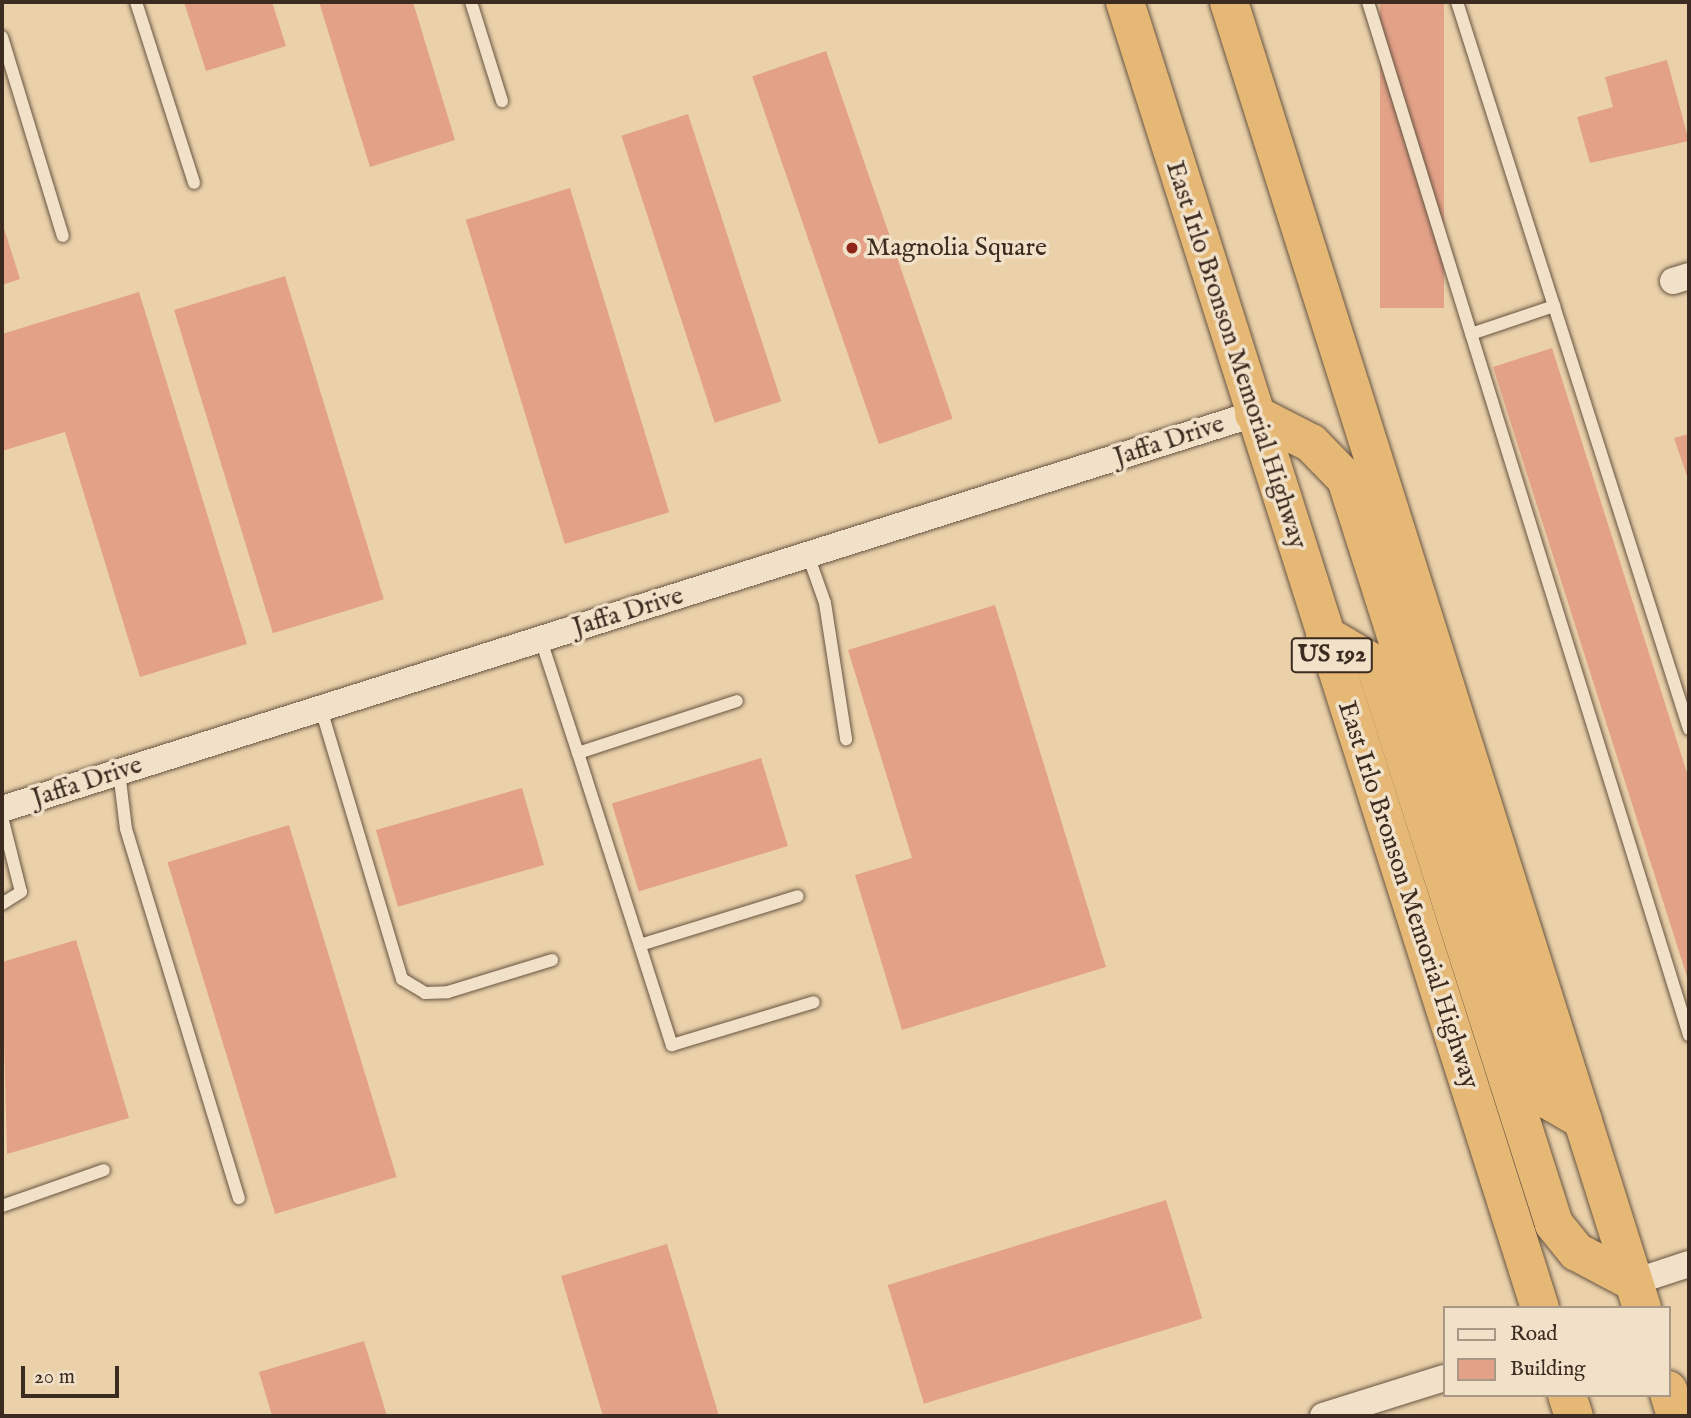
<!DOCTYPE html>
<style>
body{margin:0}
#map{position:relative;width:1691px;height:1418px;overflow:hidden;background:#ead1aa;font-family:"IM FELL English",serif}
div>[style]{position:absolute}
.building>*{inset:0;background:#e3a288;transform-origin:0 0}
.roads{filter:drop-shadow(0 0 2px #685442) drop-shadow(0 0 2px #685442)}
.service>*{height:12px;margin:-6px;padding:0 6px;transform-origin:6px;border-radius:6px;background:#f1e1c8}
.minor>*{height:26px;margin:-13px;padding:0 13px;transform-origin:13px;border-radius:13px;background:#f1e1c8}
.trunk>*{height:38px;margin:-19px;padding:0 19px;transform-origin:19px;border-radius:19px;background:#e5b875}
.dots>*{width:19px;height:19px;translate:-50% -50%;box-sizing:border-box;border:4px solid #f1e1c8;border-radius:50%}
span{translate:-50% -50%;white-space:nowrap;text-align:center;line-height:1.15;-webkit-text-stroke:7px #f1e1c8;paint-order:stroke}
.shield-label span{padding:2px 5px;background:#f1e1c8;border:2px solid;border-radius:5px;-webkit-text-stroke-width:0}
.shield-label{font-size:24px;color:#3c2b20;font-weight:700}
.poi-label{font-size:26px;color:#3c2b20}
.left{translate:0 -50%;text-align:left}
.street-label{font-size:26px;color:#3c2b20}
.frame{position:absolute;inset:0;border:4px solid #3c2b20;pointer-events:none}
.legend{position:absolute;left:1443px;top:1306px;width:228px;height:91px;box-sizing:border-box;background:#f1e1c8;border:2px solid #a99885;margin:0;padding:9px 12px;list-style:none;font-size:21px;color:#3c2b20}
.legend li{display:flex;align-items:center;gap:14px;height:35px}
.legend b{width:35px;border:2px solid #a99885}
.scale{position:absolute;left:21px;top:1366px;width:98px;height:32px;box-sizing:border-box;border:4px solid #3c2b20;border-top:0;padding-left:9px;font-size:21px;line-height:24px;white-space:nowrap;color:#3c2b20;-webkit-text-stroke:5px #f1e1c8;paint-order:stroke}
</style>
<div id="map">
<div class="building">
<i style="clip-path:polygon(184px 2px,272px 2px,286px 46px,206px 71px)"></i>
<i style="clip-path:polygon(319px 2px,413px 2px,455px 140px,370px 167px)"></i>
<i style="left:1380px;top:2px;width:64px;height:306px"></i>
<i style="left:826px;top:51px;width:389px;height:78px;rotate:71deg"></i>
<i style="clip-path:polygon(1667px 60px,1689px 141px,1590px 163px,1577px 117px,1613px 107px,1605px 77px)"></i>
<i style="left:688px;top:114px;width:302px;height:70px;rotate:72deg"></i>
<i style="left:570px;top:188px;width:339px;height:109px;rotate:73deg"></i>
<i style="clip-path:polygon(2px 222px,20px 279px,2px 285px)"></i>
<i style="left:285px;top:276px;width:338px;height:116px;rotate:73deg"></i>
<i style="clip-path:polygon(139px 292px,247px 644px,140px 677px,65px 432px,2px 451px,2px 334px)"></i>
<i style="clip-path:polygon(1552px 348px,1689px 779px,1689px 983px,1493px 367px)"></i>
<i style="clip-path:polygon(1689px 434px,1689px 482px,1674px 438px)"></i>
<i style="clip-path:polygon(995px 605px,1106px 967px,902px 1030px,855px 875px,912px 858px,848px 650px)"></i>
<i style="left:761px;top:758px;width:92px;height:156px;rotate:73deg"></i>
<i style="left:522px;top:788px;width:80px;height:152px;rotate:74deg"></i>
<i style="left:289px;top:825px;width:368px;height:127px;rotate:73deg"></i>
<i style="clip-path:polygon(76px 940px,129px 1118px,7px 1154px,2px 962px)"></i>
<i style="left:1166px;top:1200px;width:124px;height:291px;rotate:73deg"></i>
<i style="clip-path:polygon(667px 1244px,719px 1416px,603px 1416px,561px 1276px)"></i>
<i style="clip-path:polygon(364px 1341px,387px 1416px,272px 1416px,259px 1372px)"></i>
</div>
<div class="roads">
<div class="service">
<i style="left:136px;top:2px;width:190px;rotate:72.2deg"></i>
<i style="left:471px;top:2px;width:104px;rotate:72.6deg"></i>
<i style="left:1368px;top:2px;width:1082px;rotate:72.74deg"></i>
<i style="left:1457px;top:2px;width:763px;rotate:72.3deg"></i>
<i style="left:2px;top:37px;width:208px;rotate:73deg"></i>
<i style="left:1471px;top:334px;width:88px;rotate:-18.6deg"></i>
<i style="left:808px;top:555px;width:51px;rotate:70.5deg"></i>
<i style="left:825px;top:603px;width:138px;rotate:81.2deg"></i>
<i style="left:541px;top:640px;width:119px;rotate:71.9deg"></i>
<i style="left:578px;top:753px;width:167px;rotate:-18.1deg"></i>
<i style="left:321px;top:709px;width:282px;rotate:73.3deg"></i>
<i style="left:402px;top:979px;width:27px;rotate:31deg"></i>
<i style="left:425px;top:993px;width:23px;rotate:-2deg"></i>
<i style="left:448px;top:992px;width:109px;rotate:-17.1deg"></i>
<i style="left:578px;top:753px;width:307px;rotate:72.2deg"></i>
<i style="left:672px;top:1045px;width:148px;rotate:-16.8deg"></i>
<i style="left:119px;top:772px;width:57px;rotate:83deg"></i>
<i style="left:126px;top:829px;width:386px;rotate:73deg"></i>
<i style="left:2px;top:817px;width:77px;rotate:75.8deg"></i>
<i style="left:21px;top:892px;width:22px;rotate:148deg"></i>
<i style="left:640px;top:945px;width:165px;rotate:-17.2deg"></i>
<i style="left:2px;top:1206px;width:108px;rotate:-19.4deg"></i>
</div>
<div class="minor">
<i style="left:1673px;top:281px;width:17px;rotate:-17deg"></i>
<i style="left:2px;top:809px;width:1313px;rotate:-17.51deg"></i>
<i style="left:1634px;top:1282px;width:58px;rotate:-18.1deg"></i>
<i style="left:1323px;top:1416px;width:127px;rotate:-17.4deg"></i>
</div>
<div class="trunk">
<i style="left:1125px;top:2px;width:1370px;rotate:72.37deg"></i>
<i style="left:1229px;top:2px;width:1370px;rotate:72.45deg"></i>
<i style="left:1254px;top:414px;width:64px;rotate:27deg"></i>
<i style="left:1311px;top:443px;width:50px;rotate:45.8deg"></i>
<i style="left:1346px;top:479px;width:649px;rotate:72.32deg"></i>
<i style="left:1543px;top:1097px;width:46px;rotate:29.9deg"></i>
<i style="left:1325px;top:635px;width:58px;rotate:30.1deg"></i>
<i style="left:1375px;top:664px;width:588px;rotate:72.27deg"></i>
<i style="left:1554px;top:1224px;width:36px;rotate:51deg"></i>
<i style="left:1577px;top:1252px;width:64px;rotate:27.8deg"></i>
<i style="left:1668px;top:1390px;width:27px;rotate:73deg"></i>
<i style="left:1567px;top:1395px;width:22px;rotate:72deg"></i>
</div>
</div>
<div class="dots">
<i style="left:852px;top:248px;background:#8f2418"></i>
</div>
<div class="shield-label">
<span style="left:1332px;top:655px">US 192</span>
</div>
<div class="poi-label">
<span class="left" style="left:866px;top:248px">Magnolia Square</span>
</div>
<div class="street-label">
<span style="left:1236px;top:355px;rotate:72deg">East Irlo Bronson Memorial Highway</span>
<span style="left:1169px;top:441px;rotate:-18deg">Jaffa Drive</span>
<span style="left:628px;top:612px;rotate:-17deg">Jaffa Drive</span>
<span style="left:87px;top:782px;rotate:-18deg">Jaffa Drive</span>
<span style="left:1408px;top:895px;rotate:72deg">East Irlo Bronson Memorial Highway</span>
</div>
<div class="frame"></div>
<ul class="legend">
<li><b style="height:9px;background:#f1e1c8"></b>Road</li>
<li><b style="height:19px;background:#e3a288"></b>Building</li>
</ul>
<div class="scale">20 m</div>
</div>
